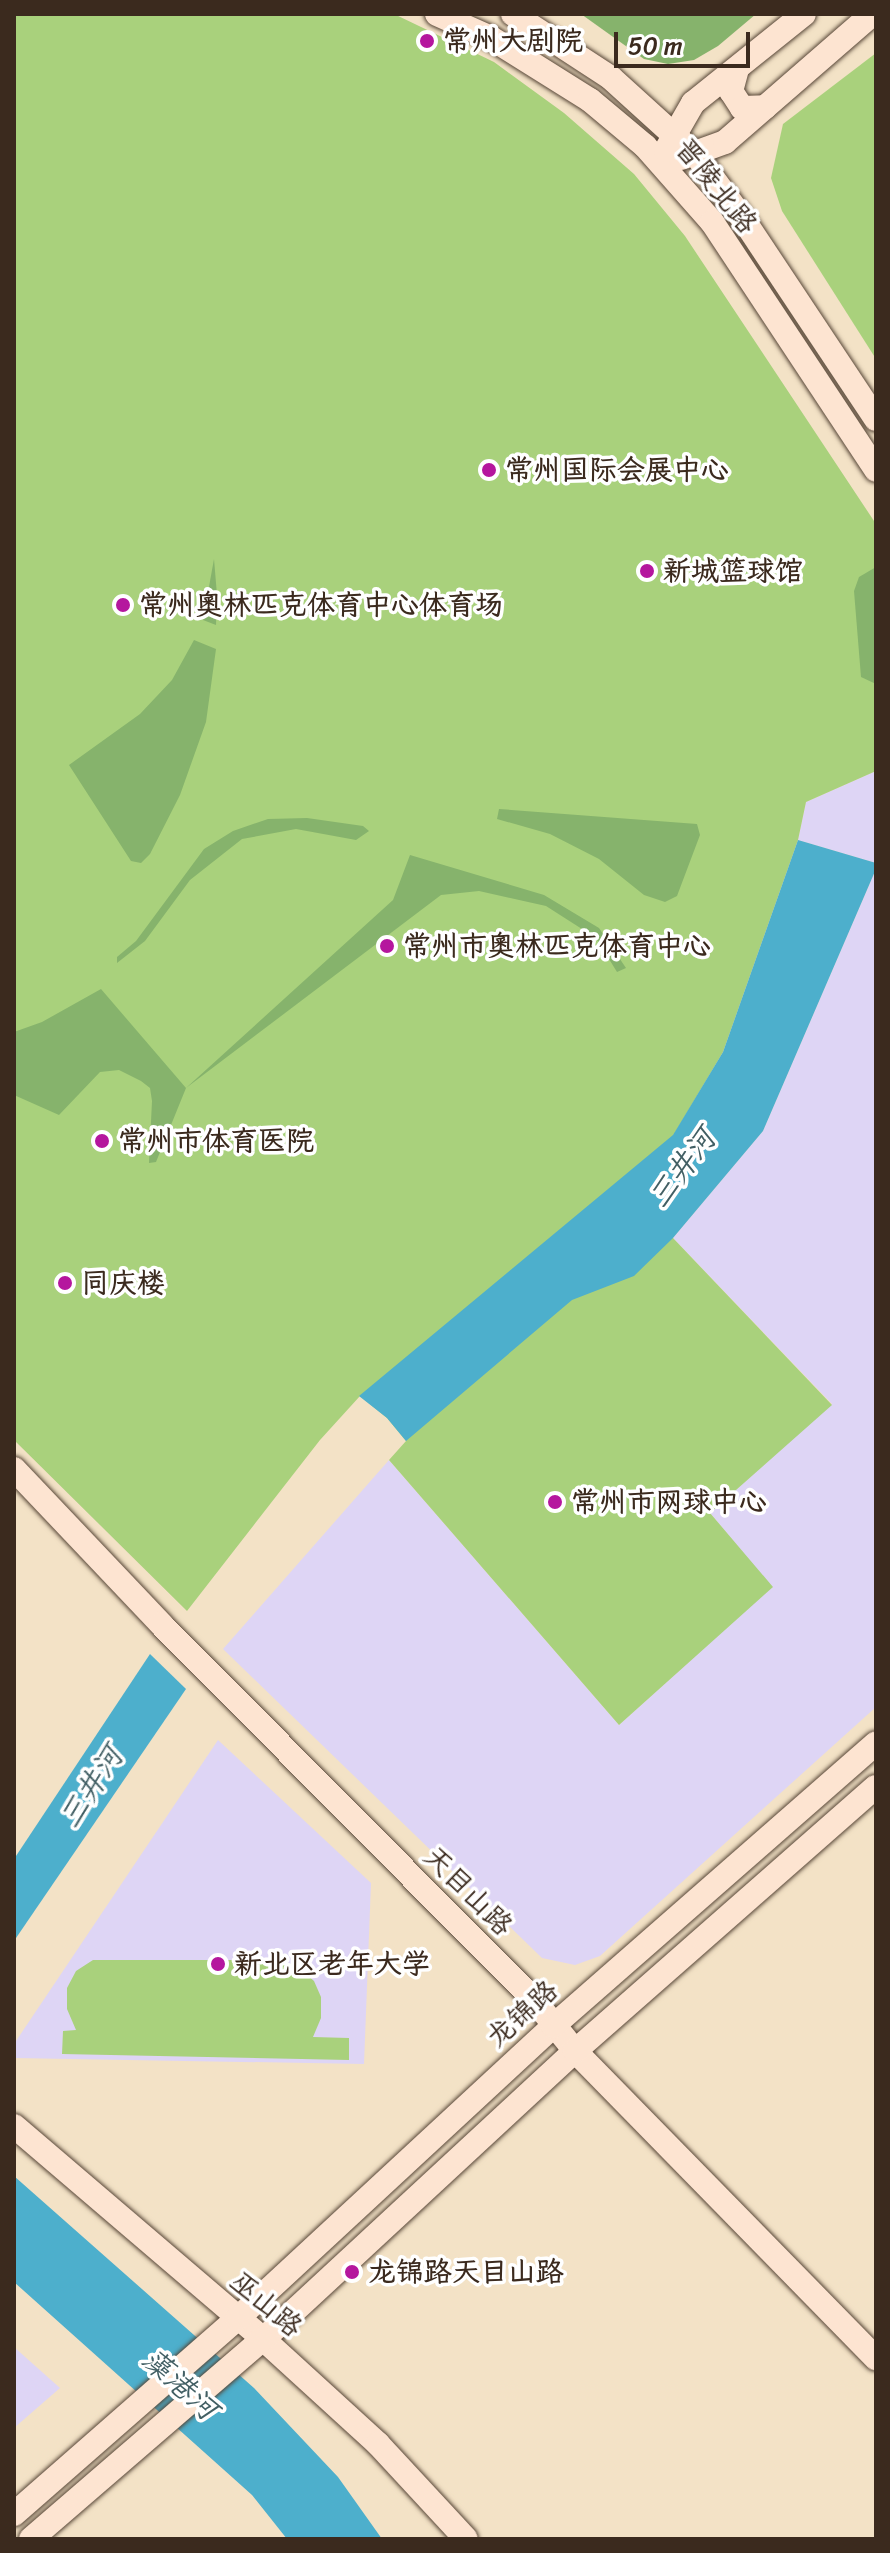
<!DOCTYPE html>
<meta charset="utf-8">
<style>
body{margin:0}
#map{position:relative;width:890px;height:2553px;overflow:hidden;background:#f3e2c6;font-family:Sriracha,"LXGW WenKai TC",sans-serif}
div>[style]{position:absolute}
.built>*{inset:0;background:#ded5f5}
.green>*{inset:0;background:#a9d17c}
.forest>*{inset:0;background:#86b36c}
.water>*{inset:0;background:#4dafcc}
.roads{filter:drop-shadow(0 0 2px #574637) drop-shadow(0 0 2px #574637)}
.secondary>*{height:24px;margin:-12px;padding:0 12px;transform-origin:12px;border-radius:12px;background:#fde4d1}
.dots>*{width:22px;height:22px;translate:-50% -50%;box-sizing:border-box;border:4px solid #fff;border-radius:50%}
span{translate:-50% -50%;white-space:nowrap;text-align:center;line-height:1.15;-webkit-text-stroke:7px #fff;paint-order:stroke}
.poi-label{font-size:28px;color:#3b2a1e;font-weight:700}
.left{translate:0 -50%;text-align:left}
.street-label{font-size:28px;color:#3b2a1e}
.water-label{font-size:30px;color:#425f64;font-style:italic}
.frame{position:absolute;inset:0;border:16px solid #3b2a1e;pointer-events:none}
.scale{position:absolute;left:614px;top:32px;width:136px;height:36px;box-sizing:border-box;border:4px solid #3b2a1e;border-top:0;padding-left:10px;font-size:24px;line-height:28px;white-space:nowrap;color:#3b2a1e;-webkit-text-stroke:6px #fff;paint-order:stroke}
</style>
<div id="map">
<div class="built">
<i style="clip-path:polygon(876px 771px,876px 863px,798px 840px,806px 802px)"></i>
<i style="clip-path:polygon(876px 869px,876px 1707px,600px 1956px,575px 1965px,542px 1958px,223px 1649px,389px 1460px,619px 1725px,772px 1587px,710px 1513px,832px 1404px,673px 1238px,763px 1131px)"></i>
<i style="clip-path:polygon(218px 1740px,371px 1883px,364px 2064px,14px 2058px,14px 2044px)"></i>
<i style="clip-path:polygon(14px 2347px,60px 2388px,14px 2428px)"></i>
</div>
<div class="green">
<i style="clip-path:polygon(14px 14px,394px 14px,494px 62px,564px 113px,634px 174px,685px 236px,876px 524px,876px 771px,806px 802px,798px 840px,723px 1052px,673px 1136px,673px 1238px,832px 1405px,710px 1513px,773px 1587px,619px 1725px,389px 1460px,406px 1441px,387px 1418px,360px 1396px,320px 1440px,187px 1611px,14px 1440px)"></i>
<i style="clip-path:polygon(876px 53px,876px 359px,782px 211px,771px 178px,783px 124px)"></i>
<i style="clip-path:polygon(93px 1960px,282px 1960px,299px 1968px,314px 1981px,321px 1997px,321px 2018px,313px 2037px,349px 2038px,349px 2060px,62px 2054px,63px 2031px,76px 2030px,67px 2009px,67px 1988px,76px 1971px)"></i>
</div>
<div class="forest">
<i style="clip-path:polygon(581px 14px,756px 14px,718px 46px,694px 60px,668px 64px,644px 59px)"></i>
<i style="clip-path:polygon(214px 559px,217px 595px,216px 625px,203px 620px)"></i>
<i style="clip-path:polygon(876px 567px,876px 684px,861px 677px,854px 591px,859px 577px)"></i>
<i style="clip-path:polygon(194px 640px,216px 649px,206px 722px,180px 795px,150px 854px,141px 863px,131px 861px,69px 765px,140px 714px,172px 680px)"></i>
<i style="clip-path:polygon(499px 809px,697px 824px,700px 835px,677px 896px,665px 902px,644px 895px,599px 859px,550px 834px,497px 819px)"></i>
<i style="clip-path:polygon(307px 818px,363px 826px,369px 831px,356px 840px,296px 829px,242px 839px,190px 880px,145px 941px,117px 963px,117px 957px,136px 941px,204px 849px,233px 831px,268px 819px)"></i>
<i style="clip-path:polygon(410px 855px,544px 895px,599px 928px,626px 968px,617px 972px,596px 938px,546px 906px,479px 891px,441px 895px,186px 1088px,156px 1162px,149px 1163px,152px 1101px,150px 1088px,141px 1081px,119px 1070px,100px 1072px,59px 1115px,14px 1095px,14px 1032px,42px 1022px,101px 989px,186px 1088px,393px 900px)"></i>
</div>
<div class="water">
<i style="clip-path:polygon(798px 840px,876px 863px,876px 869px,763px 1131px,673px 1238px,634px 1276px,572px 1300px,406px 1441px,387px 1418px,359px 1396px,673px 1135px,723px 1052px)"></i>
<i style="clip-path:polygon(150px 1654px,186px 1689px,14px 1941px,14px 1859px)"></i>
<i style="clip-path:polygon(14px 2176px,254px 2388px,338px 2477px,382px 2539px,287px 2539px,252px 2495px,14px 2282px)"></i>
</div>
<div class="roads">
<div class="secondary">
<i style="left:437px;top:14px;width:59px;rotate:24deg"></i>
<i style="left:491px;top:38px;width:117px;rotate:32.1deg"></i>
<i style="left:590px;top:100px;width:72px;rotate:39.9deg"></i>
<i style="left:645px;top:146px;width:101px;rotate:48.6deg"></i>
<i style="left:712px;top:222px;width:297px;rotate:56.5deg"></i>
<i style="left:513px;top:14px;width:117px;rotate:33.1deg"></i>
<i style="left:611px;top:78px;width:115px;rotate:42.2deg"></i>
<i style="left:696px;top:155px;width:79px;rotate:53.7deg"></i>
<i style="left:743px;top:219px;width:240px;rotate:56.4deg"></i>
<i style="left:737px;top:69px;width:23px;rotate:105deg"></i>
<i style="left:731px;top:91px;width:20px;rotate:57deg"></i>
<i style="left:742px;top:108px;width:23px;rotate:-2deg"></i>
<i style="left:666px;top:150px;width:54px;rotate:-60.1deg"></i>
<i style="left:693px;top:103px;width:142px;rotate:-38.7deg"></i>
<i style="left:681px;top:158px;width:47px;rotate:-20deg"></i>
<i style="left:725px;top:142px;width:195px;rotate:-41deg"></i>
<i style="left:14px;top:1469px;width:214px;rotate:46.5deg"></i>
<i style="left:161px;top:1624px;width:531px;rotate:45.23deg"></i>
<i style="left:535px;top:2001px;width:64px;rotate:51.3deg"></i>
<i style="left:575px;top:2051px;width:430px;rotate:45.6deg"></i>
<i style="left:14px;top:2126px;width:326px;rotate:40.5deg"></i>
<i style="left:262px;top:2338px;width:157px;rotate:42.4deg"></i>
<i style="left:378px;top:2444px;width:129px;rotate:47.2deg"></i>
<i style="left:14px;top:2514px;width:296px;rotate:-41.2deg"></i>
<i style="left:237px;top:2319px;width:431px;rotate:-42.8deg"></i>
<i style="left:553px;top:2026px;width:429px;rotate:-41.2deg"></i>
<i style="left:31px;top:2539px;width:328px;rotate:-40.8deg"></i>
<i style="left:279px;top:2325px;width:403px;rotate:-42.8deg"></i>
<i style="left:575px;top:2051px;width:400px;rotate:-41.3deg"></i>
</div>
</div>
<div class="dots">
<i style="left:427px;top:41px;background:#b5179e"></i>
<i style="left:489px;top:470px;background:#b5179e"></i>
<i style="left:647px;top:571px;background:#b5179e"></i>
<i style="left:123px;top:605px;background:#b5179e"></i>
<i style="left:387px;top:946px;background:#b5179e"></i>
<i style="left:102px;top:1141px;background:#b5179e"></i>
<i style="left:65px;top:1283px;background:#b5179e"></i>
<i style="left:555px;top:1502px;background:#b5179e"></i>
<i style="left:218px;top:1964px;background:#b5179e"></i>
<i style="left:352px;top:2272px;background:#b5179e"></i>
</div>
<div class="poi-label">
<span class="left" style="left:443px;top:41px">常州大剧院</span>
<span class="left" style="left:505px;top:470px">常州国际会展中心</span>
<span class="left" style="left:663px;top:571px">新城篮球馆</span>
<span class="left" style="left:139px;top:605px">常州奥林匹克体育中心体育场</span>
<span class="left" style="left:403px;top:946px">常州市奥林匹克体育中心</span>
<span class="left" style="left:118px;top:1141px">常州市体育医院</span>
<span class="left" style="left:81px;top:1283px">同庆楼</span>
<span class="left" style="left:571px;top:1502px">常州市网球中心</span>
<span class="left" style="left:234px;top:1964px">新北区老年大学</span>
<span class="left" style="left:368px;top:2272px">龙锦路天目山路</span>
</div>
<div class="street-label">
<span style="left:716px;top:186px;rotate:51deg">晋陵北路</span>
<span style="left:468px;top:1891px;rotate:45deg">天目山路</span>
<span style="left:522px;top:2014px;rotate:-42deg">龙锦路</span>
<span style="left:266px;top:2304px;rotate:40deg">巫山路</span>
</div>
<div class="water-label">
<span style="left:682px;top:1168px;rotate:-53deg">三井河</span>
<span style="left:91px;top:1787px;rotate:-57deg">三井河</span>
<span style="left:180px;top:2384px;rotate:42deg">藻港河</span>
</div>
<div class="frame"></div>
<div class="scale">50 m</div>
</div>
